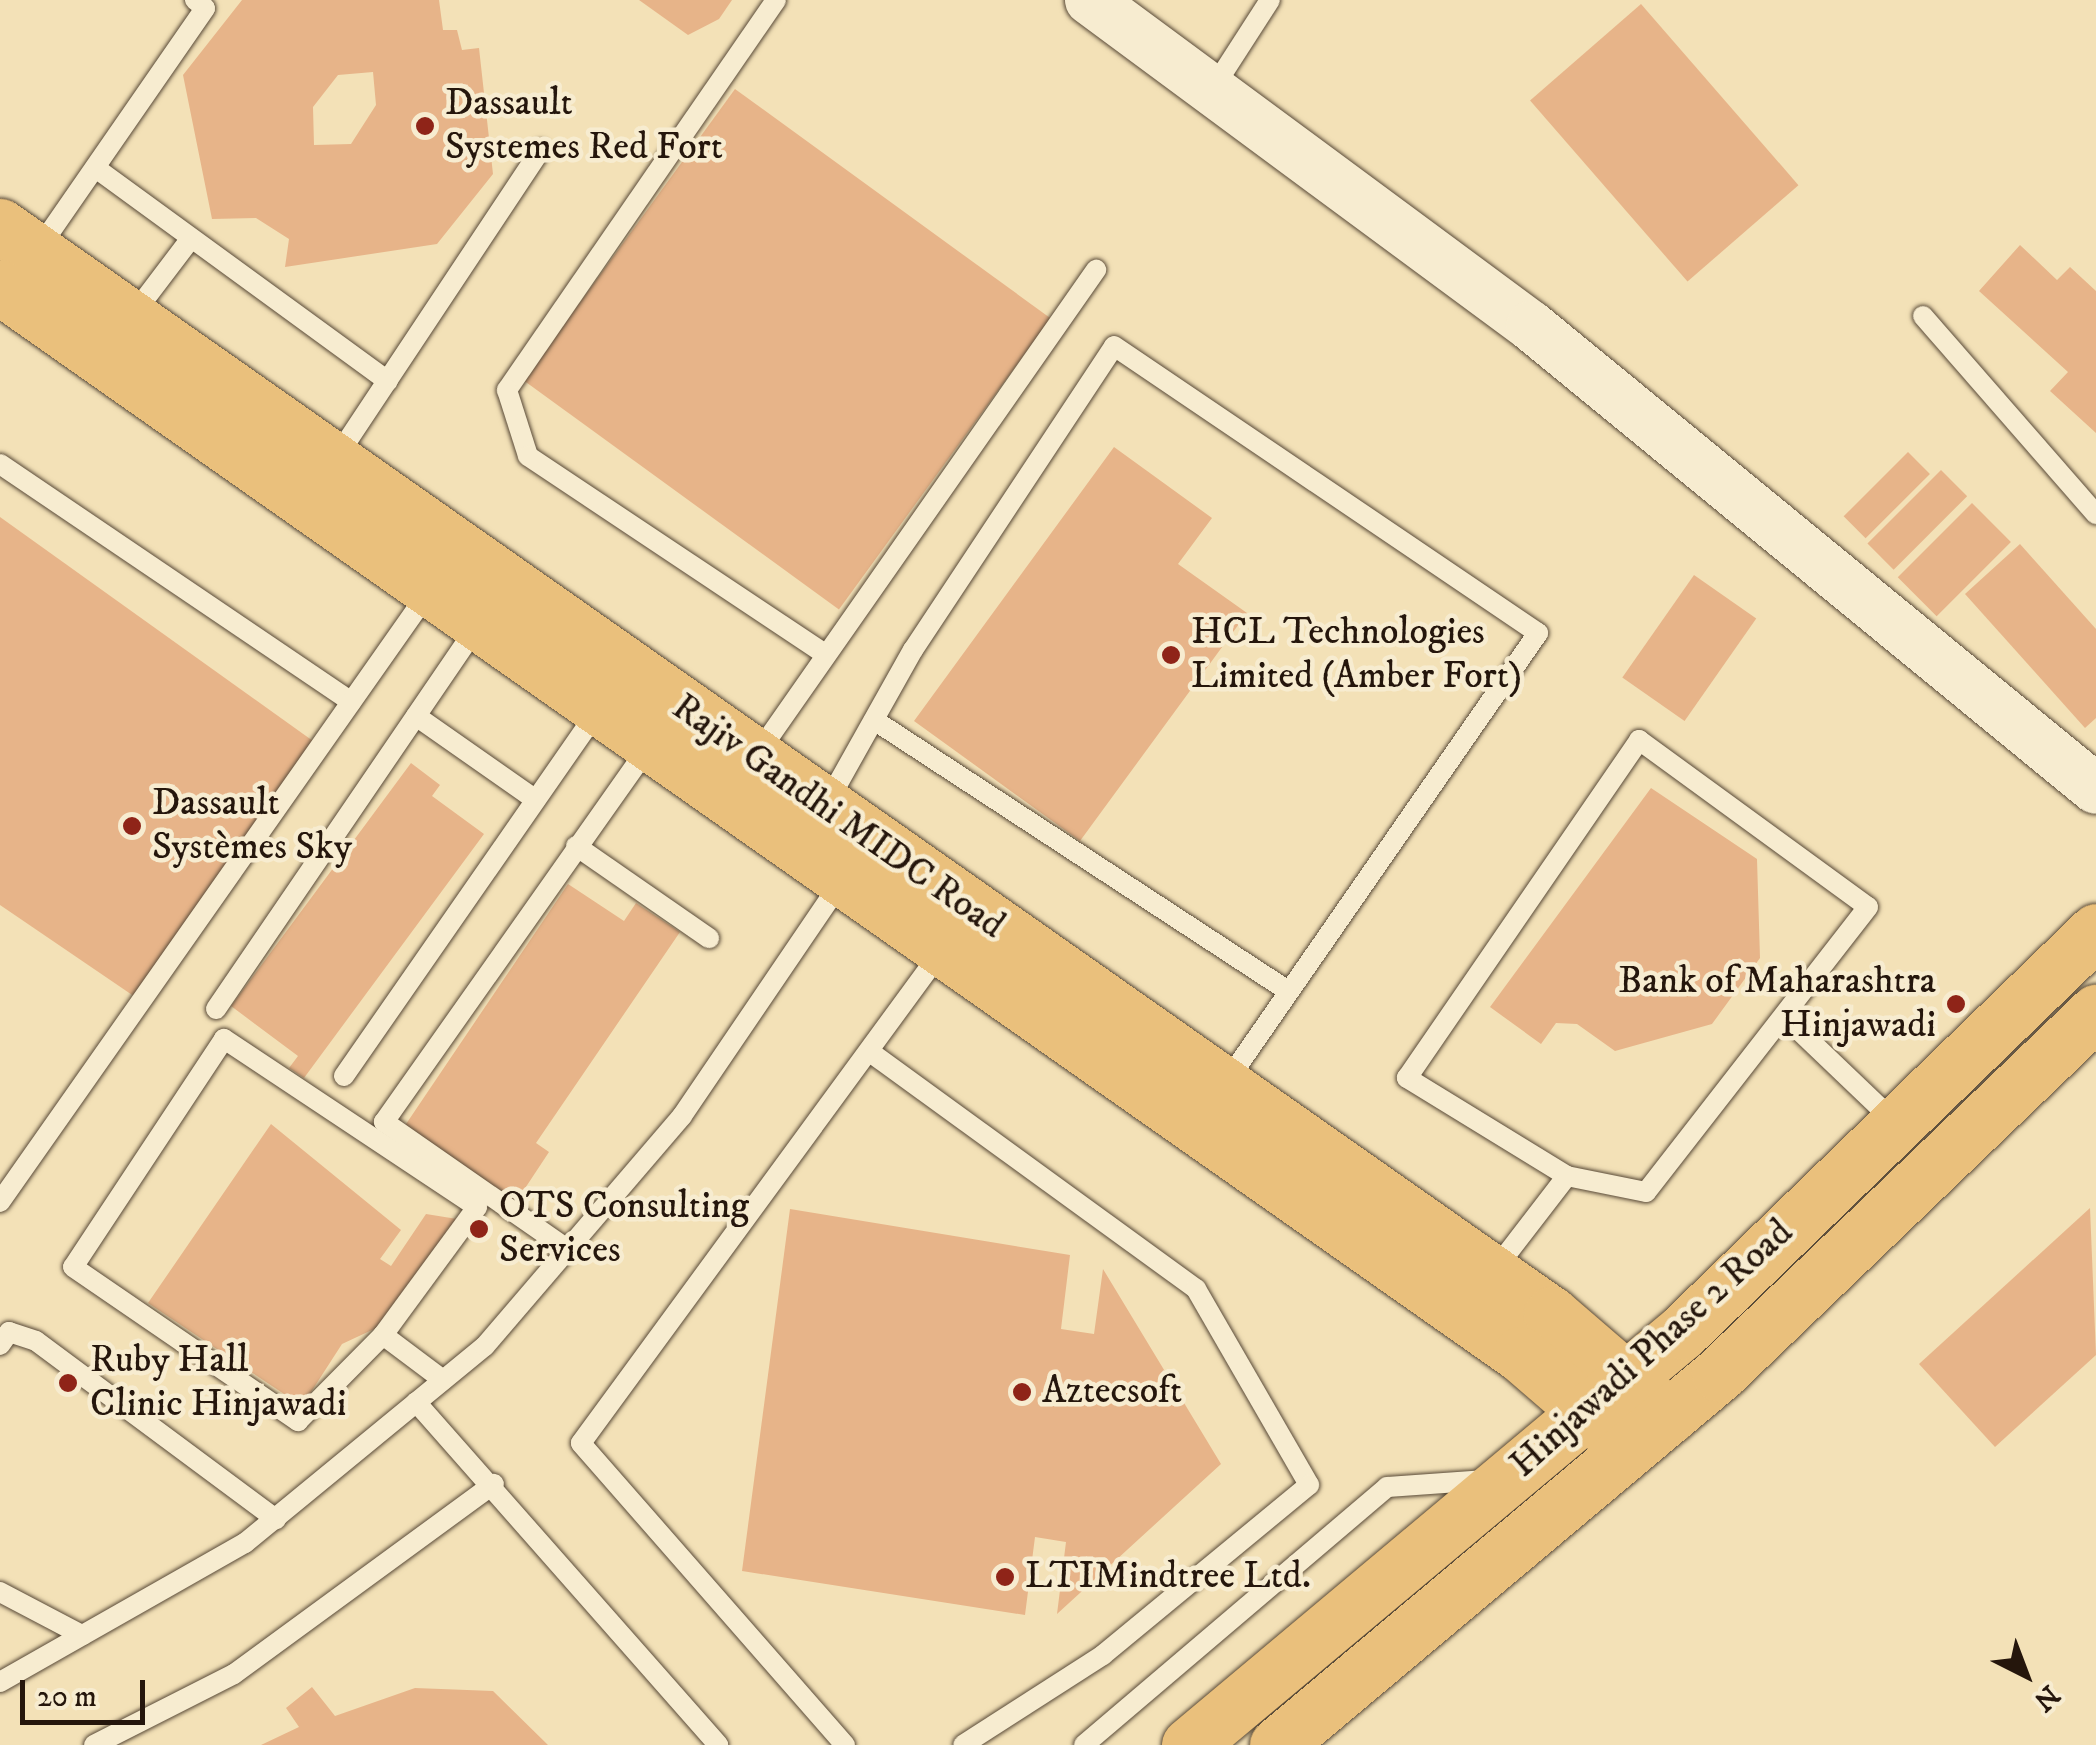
<!DOCTYPE html>
<meta charset="utf-8">
<style>
body{margin:0}
#map{position:relative;width:2096px;height:1745px;overflow:hidden;background:#f3e1b7;font-family:"IM FELL DW Pica",serif}
div>[style]{position:absolute}
.building>*{inset:0;background:#e7b489;transform-origin:0 0}
.roads{filter:drop-shadow(0 0 2px #584937) drop-shadow(0 0 2px #584937)}
.service>*{height:20px;margin:-10px;padding:0 10px;transform-origin:10px;border-radius:10px;background:#f7ecd0}
.tertiary>*{height:50px;margin:-25px;padding:0 25px;transform-origin:25px;border-radius:25px;background:#f7ecd0}
.primary>*{height:55px;margin:-27.5px;padding:0 27.5px;transform-origin:27.5px;border-radius:27.5px;background:#eac07c}
.dots>*{width:28px;height:28px;translate:-50% -50%;box-sizing:border-box;border:5px solid #f7ecd0;border-radius:50%}
span{translate:-50% -50%;white-space:nowrap;text-align:center;line-height:1.15;-webkit-text-stroke:9px #f7ecd0;paint-order:stroke}
.poi-label{font-size:38px;color:#25160c}
.left{translate:0 -50%;text-align:left}
.right{translate:-100% -50%;text-align:right}
.street-label{font-size:38px;color:#25160c}
.north{position:absolute;left:1976px;top:1625px;width:100px;height:100px;-webkit-text-stroke:8px #f7ecd0;paint-order:stroke;rotate:138deg;font-size:28px;font-weight:700;line-height:40px;text-align:center;color:#25160c}
.north::after{content:'';display:block;margin:auto;width:35px;height:45px;background:#25160c;clip-path:polygon(50% 0,100% 100%,50% 72%,0 100%)}
.scale{position:absolute;left:20px;top:1680px;width:125px;height:45px;box-sizing:border-box;border:5px solid #25160c;border-top:0;padding-left:12px;font-size:30px;line-height:35px;white-space:nowrap;color:#25160c;-webkit-text-stroke:8px #f7ecd0;paint-order:stroke}
</style>
<div id="map">
<div class="building">
<i style="clip-path:polygon(evenodd,242px 0,439px 0,443px 30px,457px 30px,462px 50px,479px 48px,493px 174px,437px 244px,285px 267px,289px 239px,256px 218px,212px 219px,183px 75px,242px 0,373px 72px,376px 105px,351px 144px,314px 145px,313px 107px,338px 75px,373px 72px)"></i>
<i style="clip-path:polygon(639px 0,732px 0,719px 19px,688px 35px)"></i>
<i style="left:1641px;top:4px;width:240px;height:147px;rotate:49deg"></i>
<i style="left:735px;top:89px;width:390px;height:360px;rotate:36deg"></i>
<i style="clip-path:polygon(2020px 245px,2057px 280px,2070px 267px,2096px 291px,2096px 433px,2050px 391px,2068px 372px,1979px 291px)"></i>
<i style="clip-path:polygon(1114px 447px,1212px 518px,1178px 564px,1247px 613px,1080px 841px,914px 721px)"></i>
<i style="left:1908px;top:452px;width:31px;height:91px;rotate:45deg"></i>
<i style="left:1941px;top:470px;width:37px;height:104px;rotate:45deg"></i>
<i style="left:1972px;top:503px;width:55px;height:105px;rotate:45deg"></i>
<i style="clip-path:polygon(0 517px,320px 746px,141px 1001px,0 905px)"></i>
<i style="clip-path:polygon(2020px 544px,2096px 629px,2096px 718px,2085px 728px,1965px 594px)"></i>
<i style="left:1694px;top:575px;width:76px;height:125px;rotate:35deg"></i>
<i style="clip-path:polygon(411px 763px,440px 785px,432px 796px,484px 834px,304px 1078px,289px 1068px,298px 1056px,231px 1006px)"></i>
<i style="clip-path:polygon(1651px 788px,1757px 859px,1760px 958px,1712px 1024px,1615px 1051px,1577px 1024px,1556px 1023px,1541px 1044px,1490px 1007px)"></i>
<i style="clip-path:polygon(568px 884px,624px 921px,636px 903px,680px 932px,536px 1143px,549px 1152px,512px 1208px,404px 1127px)"></i>
<i style="clip-path:polygon(271px 1124px,401px 1230px,380px 1259px,391px 1266px,426px 1214px,457px 1219px,387px 1323px,342px 1344px,302px 1406px,148px 1303px)"></i>
<i style="clip-path:polygon(2090px 1208px,2096px 1355px,1995px 1447px,1919px 1364px)"></i>
<i style="clip-path:polygon(790px 1209px,1070px 1255px,1061px 1329px,1094px 1334px,1103px 1269px,1221px 1464px,1057px 1614px,1066px 1542px,1035px 1537px,1025px 1615px,742px 1571px)"></i>
<i style="clip-path:polygon(312px 1687px,335px 1716px,415px 1688px,493px 1691px,548px 1745px,261px 1745px,299px 1727px,286px 1708px)"></i>
</div>
<div class="roads">
<div class="service">
<i style="left:776px;top:0;width:474px;rotate:124.6deg"></i>
<i style="left:507px;top:390px;width:69px;rotate:72.3deg"></i>
<i style="left:528px;top:456px;width:358px;rotate:33.7deg"></i>
<i style="left:1212px;top:90px;width:107px;rotate:-57.2deg"></i>
<i style="left:97px;top:169px;width:360px;rotate:36.1deg"></i>
<i style="left:37px;top:251px;width:295px;rotate:-55.3deg"></i>
<i style="left:205px;top:8px;width:13px;rotate:-141deg"></i>
<i style="left:132px;top:316px;width:94px;rotate:-52.8deg"></i>
<i style="left:1923px;top:316px;width:263px;rotate:48.9deg"></i>
<i style="left:336px;top:458px;width:370px;rotate:-56.4deg"></i>
<i style="left:0;top:464px;width:424px;rotate:34.1deg"></i>
<i style="left:416px;top:716px;width:146px;rotate:35deg"></i>
<i style="left:874px;top:720px;width:496px;rotate:33.2deg"></i>
<i style="left:1639px;top:740px;width:283px;rotate:36.1deg"></i>
<i style="left:1868px;top:907px;width:361px;rotate:127.9deg"></i>
<i style="left:1646px;top:1192px;width:81px;rotate:-168.6deg"></i>
<i style="left:1567px;top:1176px;width:188px;rotate:-148.5deg"></i>
<i style="left:1407px;top:1078px;width:410px;rotate:-55.5deg"></i>
<i style="left:758px;top:753px;width:590px;rotate:-55.02deg"></i>
<i style="left:827px;top:803px;width:176px;rotate:-60.7deg"></i>
<i style="left:913px;top:650px;width:364px;rotate:-56.5deg"></i>
<i style="left:1114px;top:346px;width:512px;rotate:34.09deg"></i>
<i style="left:1538px;top:633px;width:549px;rotate:124.76deg"></i>
<i style="left:576px;top:846px;width:162px;rotate:34.7deg"></i>
<i style="left:216px;top:1009px;width:463px;rotate:-55.7deg"></i>
<i style="left:1786px;top:1018px;width:152px;rotate:43.7deg"></i>
<i style="left:870px;top:1052px;width:403px;rotate:36deg"></i>
<i style="left:1196px;top:1289px;width:226px;rotate:60deg"></i>
<i style="left:1309px;top:1485px;width:267px;rotate:140.5deg"></i>
<i style="left:1103px;top:1655px;width:166px;rotate:147.3deg"></i>
<i style="left:344px;top:1076px;width:446px;rotate:-55.2deg"></i>
<i style="left:0;top:1202px;width:748px;rotate:-54.91deg"></i>
<i style="left:567px;top:1249px;width:223px;rotate:-145.2deg"></i>
<i style="left:384px;top:1122px;width:460px;rotate:-54.8deg"></i>
<i style="left:1493px;top:1272px;width:121px;rotate:-52.4deg"></i>
<i style="left:383px;top:1335px;width:159px;rotate:-53.7deg"></i>
<i style="left:477px;top:1207px;width:304px;rotate:-146.4deg"></i>
<i style="left:224px;top:1039px;width:273px;rotate:123.5deg"></i>
<i style="left:73px;top:1267px;width:273px;rotate:34.4deg"></i>
<i style="left:298px;top:1421px;width:121px;rotate:-45.3deg"></i>
<i style="left:383px;top:1335px;width:75px;rotate:36.9deg"></i>
<i style="left:0;top:1345px;width:16px;rotate:-55deg"></i>
<i style="left:9px;top:1332px;width:28px;rotate:18deg"></i>
<i style="left:36px;top:1341px;width:299px;rotate:36.6deg"></i>
<i style="left:416px;top:1402px;width:457px;rotate:48.6deg"></i>
<i style="left:0;top:1592px;width:93px;rotate:27.7deg"></i>
<i style="left:0;top:1682px;width:282px;rotate:-29.6deg"></i>
<i style="left:245px;top:1543px;width:310px;rotate:-39.4deg"></i>
<i style="left:485px;top:1346px;width:303px;rotate:-49.4deg"></i>
<i style="left:682px;top:1116px;width:283px;rotate:-55.8deg"></i>
<i style="left:94px;top:1745px;width:157px;rotate:-26.9deg"></i>
<i style="left:234px;top:1674px;width:322px;rotate:-36.2deg"></i>
<i style="left:845px;top:1745px;width:401px;rotate:-131.2deg"></i>
<i style="left:581px;top:1443px;width:612px;rotate:-53.77deg"></i>
<i style="left:1084px;top:1745px;width:398px;rotate:-40.4deg"></i>
<i style="left:1387px;top:1487px;width:100px;rotate:-4deg"></i>
</div>
<div class="tertiary">
<i style="left:1090px;top:0;width:548px;rotate:36.47deg"></i>
<i style="left:1531px;top:326px;width:730px;rotate:39.33deg"></i>
</div>
<div class="primary">
<i style="left:0;top:226px;width:1895px;rotate:35.05deg"></i>
<i style="left:1551px;top:1314px;width:156px;rotate:40.8deg"></i>
<i style="left:0;top:287px;width:1857px;rotate:35.07deg"></i>
<i style="left:1520px;top:1354px;width:145px;rotate:40.8deg"></i>
<i style="left:1189px;top:1745px;width:643px;rotate:-39.95deg"></i>
<i style="left:1682px;top:1332px;width:576px;rotate:-44.09deg"></i>
<i style="left:1277px;top:1745px;width:577px;rotate:-40.01deg"></i>
<i style="left:1719px;top:1374px;width:523px;rotate:-43.84deg"></i>
</div>
</div>
<div class="dots">
<i style="left:425px;top:126px;background:#8f2418"></i>
<i style="left:1171px;top:655px;background:#8f2418"></i>
<i style="left:132px;top:826px;background:#8f2418"></i>
<i style="left:1956px;top:1004px;background:#8f2418"></i>
<i style="left:479px;top:1229px;background:#8f2418"></i>
<i style="left:68px;top:1383px;background:#8f2418"></i>
<i style="left:1022px;top:1392px;background:#8f2418"></i>
<i style="left:1005px;top:1577px;background:#8f2418"></i>
</div>
<div class="poi-label">
<span class="left" style="left:445px;top:126px">Dassault<br>Systemes Red Fort</span>
<span class="left" style="left:1191px;top:655px">HCL Technologies<br>Limited (Amber Fort)</span>
<span class="left" style="left:152px;top:826px">Dassault<br>Systèmes Sky</span>
<span class="right" style="left:1936px;top:1004px">Bank of Maharashtra<br>Hinjawadi</span>
<span class="left" style="left:499px;top:1229px">OTS Consulting<br>Services</span>
<span class="left" style="left:90px;top:1383px">Ruby Hall<br>Clinic Hinjawadi</span>
<span class="left" style="left:1042px;top:1392px">Aztecsoft</span>
<span class="left" style="left:1025px;top:1577px">LTIMindtree Ltd.</span>
</div>
<div class="street-label">
<span style="left:838px;top:817px;rotate:35deg">Rajiv Gandhi MIDC Road</span>
<span style="left:1652px;top:1349px;rotate:-42deg">Hinjawadi Phase 2 Road</span>
</div>
<div class="north">N</div>
<div class="scale">20 m</div>
</div>
